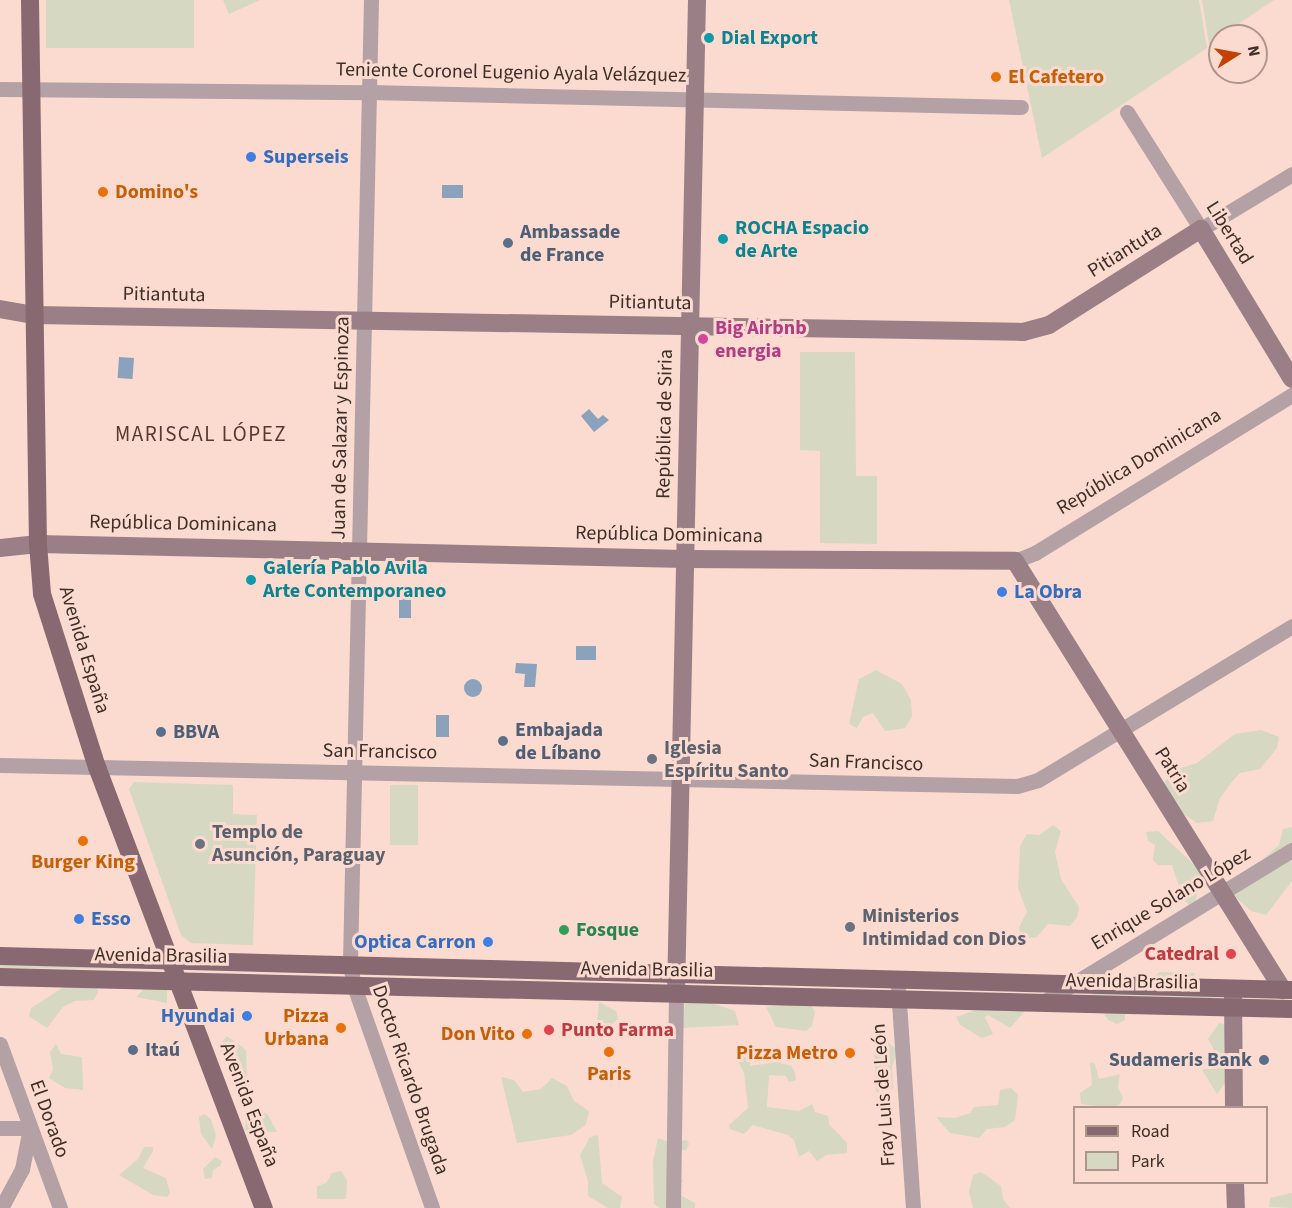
<!DOCTYPE html>
<meta charset="utf-8">
<style>
body{margin:0}
#map{position:relative;width:1292px;height:1208px;overflow:hidden;background:#fbdbd0;font-family:"Source Sans 3",sans-serif}
div>[style]{position:absolute}
.green>*{inset:0;background:#d6d8c1;transform-origin:0 0}
.water>*{inset:0;background:#8aa2bc;transform-origin:0 0}
.round{border-radius:50%}
.street>*{height:15px;margin:-7.5px;padding:0 7.5px;transform-origin:7.5px;border-radius:7.5px;background:#b3a1a5}
.secondary>*{height:18px;margin:-9px;padding:0 9px;transform-origin:9px;border-radius:9px;background:#9a8086}
.primary>*{height:18px;margin:-9px;padding:0 9px;transform-origin:9px;border-radius:9px;background:#886971}
.dots>*{width:16px;height:16px;translate:-50% -50%;box-sizing:border-box;border:3px solid #fbdbd0;border-radius:50%}
span{translate:-50% -50%;white-space:nowrap;text-align:center;line-height:1.15;-webkit-text-stroke:6px #fbdbd0;paint-order:stroke}
.culture-label{font-size:20px;color:#0d838f;font-weight:700}
.left{translate:0 -50%;text-align:left}
.street-label{font-size:20px;color:#3d2e28}
.food-label{font-size:20px;color:#c56008;font-weight:700}
.right{translate:-100% -50%;text-align:right}
.shop-label{font-size:20px;color:#366cbe;font-weight:700}
.service-label{font-size:20px;color:#4e5e75;font-weight:700}
.hotel-label{font-size:20px;color:#b23c85;font-weight:700}
.worship-label{font-size:20px;color:#5b616d;font-weight:700}
.leisure-label{font-size:20px;color:#27864d;font-weight:700}
.health-label{font-size:20px;color:#be3a42;font-weight:700}
.neighbourhood-label{font-size:21px;color:#58392e;letter-spacing:1.5px}
.legend{position:absolute;left:1073px;top:1106px;width:195px;height:78px;box-sizing:border-box;background:#fbdbd0;border:2px solid #af968d;margin:0;padding:8px 10px;list-style:none;font-size:18px;color:#3d2e28}
.legend li{display:flex;align-items:center;gap:12px;height:30px}
.legend b{width:30px;border:2px solid #af968d}
.north{position:absolute;left:1208px;top:24px;width:60px;height:60px;box-sizing:border-box;background:#fbdbd0;border:2px solid #af968d;border-radius:50%;rotate:79deg;font-size:16px;font-weight:700;line-height:24px;text-align:center;color:#3d2e28}
.north::after{content:'';display:block;margin:auto;width:21px;height:27px;background:#c63f03;clip-path:polygon(50% 0,100% 100%,50% 72%,0 100%)}
</style>
<div id="map">
<div class="green">
<i style="left:46px;top:0;width:148px;height:48px"></i>
<i style="clip-path:polygon(223px 0,260px 0,229px 14px)"></i>
<i style="clip-path:polygon(1009px 0,1199px 0,1207px 48px,1042px 158px)"></i>
<i style="clip-path:polygon(1202px 0,1274px 0,1209px 44px)"></i>
<i style="clip-path:polygon(800px 352px,855px 352px,856px 476px,877px 476px,877px 544px,820px 543px,820px 451px,800px 450px)"></i>
<i style="clip-path:polygon(876px 670px,902px 684px,911px 700px,912px 717px,905px 728px,885px 731px,873px 713px,863px 717px,857px 728px,849px 724px,859px 679px)"></i>
<i style="clip-path:polygon(1261px 730px,1279px 737px,1277px 748px,1260px 769px,1240px 773px,1232px 782px,1220px 798px,1213px 821px,1197px 823px,1178px 810px,1164px 783px,1174px 770px,1197px 763px,1235px 734px)"></i>
<i style="clip-path:polygon(134px 782px,233px 785px,233px 814px,257px 815px,253px 945px,191px 943px,181px 935px,129px 789px)"></i>
<i style="left:390px;top:785px;width:28px;height:60px"></i>
<i style="clip-path:polygon(1053px 825px,1061px 831px,1055px 852px,1061px 879px,1079px 907px,1077px 918px,1070px 926px,1048px 924px,1037px 937px,1021px 939px,1019px 927px,1027px 912px,1018px 888px,1020px 846px,1027px 834px,1039px 835px)"></i>
<i style="clip-path:polygon(1292px 827px,1292px 881px,1266px 915px,1251px 911px,1234px 896px,1255px 880px,1259px 863px,1279px 845px,1283px 829px)"></i>
<i style="clip-path:polygon(1158px 831px,1201px 871px,1196px 900px,1190px 906px,1183px 899px,1172px 865px,1158px 865px,1153px 860px,1155px 845px,1148px 841px,1146px 832px)"></i>
<i style="clip-path:polygon(0 963px,160px 969px,0 968px)"></i>
<i style="clip-path:polygon(1160px 972px,1195px 973px,1194px 985px,1220px 997px,1125px 1012px,1125px 1020px,1117px 1024px,1108px 1020px,1092px 996px,1093px 990px,1153px 977px)"></i>
<i style="clip-path:polygon(67px 985px,97px 988px,98px 992px,94px 1000px,75px 1001px,63px 1007px,47px 1028px,29px 1016px,31px 1008px)"></i>
<i style="clip-path:polygon(167px 987px,167px 1003px,136px 997px,144px 989px)"></i>
<i style="clip-path:polygon(599px 1002px,616px 1011px,618px 1019px,610px 1026px,597px 1022px)"></i>
<i style="clip-path:polygon(685px 1003px,712px 1003px,735px 1011px,739px 1025px,682px 1028px)"></i>
<i style="clip-path:polygon(810px 1003px,815px 1012px,812px 1026px,806px 1031px,776px 1027px,766px 1007px)"></i>
<i style="clip-path:polygon(976px 1010px,1026px 1010px,1010px 1028px,988px 1015px,985px 1017px,993px 1034px,982px 1038px,960px 1025px,956px 1017px)"></i>
<i style="clip-path:polygon(1219px 1023px,1230px 1025px,1227px 1080px,1217px 1094px,1202px 1070px,1220px 1061px,1208px 1039px)"></i>
<i style="clip-path:polygon(227px 1036px,246px 1050px,247px 1079px,244px 1082px,235px 1077px,231px 1062px,222px 1058px,219px 1046px)"></i>
<i style="clip-path:polygon(886px 1041px,898px 1050px,892px 1066px,893px 1088px,880px 1094px,876px 1091px,874px 1043px)"></i>
<i style="clip-path:polygon(56px 1044px,61px 1054px,82px 1057px,83px 1090px,65px 1088px,49px 1078px,53px 1069px,50px 1052px)"></i>
<i style="clip-path:polygon(744px 1049px,751px 1050px,750px 1066px,777px 1062px,791px 1066px,795px 1072px,796px 1080px,789px 1082px,786px 1076px,769px 1075px,767px 1107px,799px 1111px,812px 1104px,815px 1112px,828px 1116px,829px 1124px,847px 1143px,847px 1153px,826px 1155px,817px 1161px,809px 1151px,799px 1157px,794px 1140px,788px 1135px,753px 1125px,744px 1134px,730px 1129px,729px 1125px,748px 1108px,744px 1073px,738px 1061px)"></i>
<i style="clip-path:polygon(1090px 1062px,1095px 1064px,1099px 1079px,1120px 1074px,1118px 1087px,1123px 1098px,1120px 1104px,1112px 1108px,1081px 1104px,1080px 1093px,1092px 1085px)"></i>
<i style="clip-path:polygon(501px 1077px,514px 1080px,523px 1092px,541px 1089px,552px 1078px,567px 1086px,574px 1101px,589px 1111px,586px 1125px,571px 1135px,517px 1143px)"></i>
<i style="clip-path:polygon(1011px 1088px,1018px 1095px,1015px 1120px,1005px 1127px,987px 1129px,979px 1138px,950px 1133px,936px 1117px,955px 1118px,970px 1113px,974px 1107px,998px 1105px,1000px 1090px)"></i>
<i style="clip-path:polygon(259px 1109px,268px 1115px,277px 1132px,245px 1131px,246px 1115px)"></i>
<i style="clip-path:polygon(204px 1114px,211px 1119px,216px 1136px,212px 1149px,201px 1134px,199px 1117px)"></i>
<i style="clip-path:polygon(598px 1135px,602px 1183px,622px 1197px,620px 1208px,608px 1208px,588px 1196px,588px 1181px,580px 1155px,590px 1137px)"></i>
<i style="clip-path:polygon(658px 1138px,669px 1142px,687px 1140px,689px 1144px,686px 1150px,678px 1151px,679px 1177px,684px 1181px,675px 1184px,680px 1195px,695px 1203px,695px 1208px,660px 1208px,654px 1204px,653px 1162px)"></i>
<i style="clip-path:polygon(144px 1147px,153px 1147px,153px 1151px,143px 1168px,166px 1178px,170px 1193px,167px 1197px,153px 1195px,119px 1175px,138px 1159px)"></i>
<i style="clip-path:polygon(215px 1157px,222px 1161px,220px 1166px,213px 1170px,212px 1178px,205px 1179px,203px 1169px)"></i>
<i style="clip-path:polygon(341px 1171px,347px 1180px,346px 1199px,317px 1199px,317px 1186px,326px 1183px,332px 1173px)"></i>
<i style="clip-path:polygon(981px 1172px,1001px 1186px,1003px 1199px,1010px 1208px,973px 1208px,969px 1192px,973px 1175px)"></i>
<i style="clip-path:polygon(1292px 1193px,1292px 1208px,1269px 1207px,1270px 1198px)"></i>
</div>
<div class="water">
<i style="left:442px;top:185px;width:21px;height:13px"></i>
<i style="left:119px;top:357px;width:15px;height:21px;rotate:4deg"></i>
<i style="clip-path:polygon(589px 409px,598px 419px,603px 415px,609px 420px,594px 432px,581px 416px)"></i>
<i style="left:411px;top:596px;width:22px;height:12px;rotate:90deg"></i>
<i style="left:576px;top:646px;width:20px;height:14px"></i>
<i style="clip-path:polygon(516px 663px,537px 664px,535px 687px,524px 687px,525px 674px,515px 673px)"></i>
<i class="round" style="left:464px;top:679px;width:18px;height:18px"></i>
<i style="left:449px;top:715px;width:22px;height:13px;rotate:90deg"></i>
</div>
<div class="street">
<i style="left:371px;top:0;width:964px;rotate:91.25deg"></i>
<i style="left:350px;top:964px;width:22px;rotate:80deg"></i>
<i style="left:354px;top:986px;width:235px;rotate:70.6deg"></i>
<i style="left:0;top:89px;width:369px;rotate:0.5deg"></i>
<i style="left:369px;top:92px;width:652px;rotate:1.32deg"></i>
<i style="left:1127px;top:112px;width:138px;rotate:57.7deg"></i>
<i style="left:1201px;top:229px;width:106px;rotate:-31.1deg"></i>
<i style="left:1015px;top:561px;width:22px;rotate:-22deg"></i>
<i style="left:1035px;top:553px;width:302px;rotate:-31.6deg"></i>
<i style="left:0;top:765px;width:1017px;rotate:1.18deg"></i>
<i style="left:1017px;top:786px;width:22px;rotate:-16deg"></i>
<i style="left:1038px;top:780px;width:297px;rotate:-31.2deg"></i>
<i style="left:898px;top:988px;width:221px;rotate:86.1deg"></i>
<i style="left:1042px;top:1003px;width:293px;rotate:-31.5deg"></i>
<i style="left:0;top:1044px;width:175px;rotate:69.9deg"></i>
<i style="left:0;top:1128px;width:30px"></i>
<i style="left:30px;top:1128px;width:42px;rotate:101deg"></i>
<i style="left:22px;top:1169px;width:44px;rotate:118.3deg"></i>
<i style="left:673px;top:1208px;width:214px;rotate:-89.2deg"></i>
</div>
<div class="secondary">
<i style="left:0;top:309px;width:35px;rotate:10deg"></i>
<i style="left:34px;top:315px;width:989px;rotate:0.98deg"></i>
<i style="left:1023px;top:332px;width:27px;rotate:-15deg"></i>
<i style="left:1049px;top:325px;width:180px;rotate:-32.3deg"></i>
<i style="left:1201px;top:229px;width:175px;rotate:58.8deg"></i>
<i style="left:0;top:548px;width:38px;rotate:-6deg"></i>
<i style="left:38px;top:544px;width:647px;rotate:1.33deg"></i>
<i style="left:685px;top:559px;width:330px;rotate:0.3deg"></i>
<i style="left:1015px;top:561px;width:506px;rotate:58.01deg"></i>
<i style="left:1233px;top:993px;width:115px;rotate:89.5deg"></i>
<i style="left:676px;top:994px;width:994px;rotate:-88.79deg"></i>
<i style="left:1235px;top:1182px;width:26px;rotate:88deg"></i>
</div>
<div class="primary">
<i style="left:30px;top:0;width:544px;rotate:89.16deg"></i>
<i style="left:38px;top:544px;width:50px;rotate:85.4deg"></i>
<i style="left:42px;top:594px;width:182px;rotate:72.4deg"></i>
<i style="left:97px;top:767px;width:472px;rotate:69.3deg"></i>
<i style="left:0;top:956px;width:1292px;rotate:1.51deg"></i>
<i style="left:0;top:977px;width:1292px;rotate:1.42deg"></i>
</div>
<div class="dots">
<i style="left:709px;top:38px;background:#0f9aa8"></i>
<i style="left:996px;top:77px;background:#e8710a"></i>
<i style="left:251px;top:157px;background:#3f7fe0"></i>
<i style="left:103px;top:192px;background:#e8710a"></i>
<i style="left:723px;top:239px;background:#0f9aa8"></i>
<i style="left:508px;top:243px;background:#5c6f8a"></i>
<i style="left:703px;top:339px;background:#d1479c"></i>
<i style="left:251px;top:580px;background:#0f9aa8"></i>
<i style="left:1002px;top:592px;background:#3f7fe0"></i>
<i style="left:161px;top:732px;background:#5c6f8a"></i>
<i style="left:503px;top:741px;background:#5c6f8a"></i>
<i style="left:652px;top:759px;background:#6b7280"></i>
<i style="left:83px;top:841px;background:#e8710a"></i>
<i style="left:200px;top:844px;background:#6b7280"></i>
<i style="left:79px;top:919px;background:#3f7fe0"></i>
<i style="left:850px;top:927px;background:#6b7280"></i>
<i style="left:564px;top:930px;background:#2e9e5b"></i>
<i style="left:488px;top:942px;background:#3f7fe0"></i>
<i style="left:1231px;top:954px;background:#e0444e"></i>
<i style="left:247px;top:1016px;background:#3f7fe0"></i>
<i style="left:341px;top:1028px;background:#e8710a"></i>
<i style="left:549px;top:1030px;background:#e0444e"></i>
<i style="left:527px;top:1034px;background:#e8710a"></i>
<i style="left:133px;top:1050px;background:#5c6f8a"></i>
<i style="left:609px;top:1052px;background:#e8710a"></i>
<i style="left:850px;top:1053px;background:#e8710a"></i>
<i style="left:1264px;top:1060px;background:#5c6f8a"></i>
</div>
<div class="culture-label">
<span class="left" style="left:721px;top:38px">Dial Export</span>
<span class="left" style="left:735px;top:240px">ROCHA Espacio<br>de Arte</span>
<span class="left" style="left:263px;top:580px">Galería Pablo Avila<br>Arte Contemporaneo</span>
</div>
<div class="street-label">
<span style="left:511px;top:73px;rotate:1deg">Teniente Coronel Eugenio Ayala Velázquez</span>
<span style="left:1229px;top:233px;rotate:58deg">Libertad</span>
<span style="left:1125px;top:251px;rotate:-32deg">Pitiantuta</span>
<span style="left:164px;top:295px;rotate:1deg">Pitiantuta</span>
<span style="left:650px;top:303px;rotate:1deg">Pitiantuta</span>
<span style="left:665px;top:424px;rotate:-89deg">República de Siria</span>
<span style="left:341px;top:428px;rotate:-89deg">Juan de Salazar y Espinoza</span>
<span style="left:1139px;top:462px;rotate:-31deg">República Dominicana</span>
<span style="left:183px;top:524px;rotate:1deg">República Dominicana</span>
<span style="left:669px;top:535px;rotate:1deg">República Dominicana</span>
<span style="left:84px;top:650px;rotate:73deg">Avenida España</span>
<span style="left:380px;top:752px;rotate:1deg">San Francisco</span>
<span style="left:866px;top:763px;rotate:2deg">San Francisco</span>
<span style="left:1172px;top:770px;rotate:58deg">Patria</span>
<span style="left:1171px;top:899px;rotate:-31deg">Enrique Solano López</span>
<span style="left:161px;top:956px;rotate:1deg">Avenida Brasilia</span>
<span style="left:647px;top:970px;rotate:1deg">Avenida Brasilia</span>
<span style="left:1132px;top:982px;rotate:1deg">Avenida Brasilia</span>
<span style="left:410px;top:1080px;rotate:71deg">Doctor Ricardo Brugada</span>
<span style="left:884px;top:1095px;rotate:-94deg">Fray Luis de León</span>
<span style="left:249px;top:1105px;rotate:69deg">Avenida España</span>
<span style="left:49px;top:1119px;rotate:70deg">El Dorado</span>
</div>
<div class="food-label">
<span class="left" style="left:1008px;top:77px">El Cafetero</span>
<span class="left" style="left:115px;top:192px">Domino's</span>
<span style="left:83px;top:862px">Burger King</span>
<span class="right" style="left:329px;top:1028px">Pizza<br>Urbana</span>
<span class="right" style="left:515px;top:1034px">Don Vito</span>
<span class="right" style="left:838px;top:1053px">Pizza Metro</span>
<span style="left:609px;top:1074px">Paris</span>
</div>
<div class="shop-label">
<span class="left" style="left:263px;top:157px">Superseis</span>
<span class="left" style="left:1014px;top:592px">La Obra</span>
<span class="left" style="left:91px;top:919px">Esso</span>
<span class="right" style="left:476px;top:942px">Optica Carron</span>
<span class="right" style="left:235px;top:1016px">Hyundai</span>
</div>
<div class="service-label">
<span class="left" style="left:520px;top:244px">Ambassade<br>de France</span>
<span class="left" style="left:515px;top:742px">Embajada<br>de Líbano</span>
<span class="left" style="left:173px;top:732px">BBVA</span>
<span class="left" style="left:145px;top:1050px">Itaú</span>
<span class="right" style="left:1252px;top:1060px">Sudameris Bank</span>
</div>
<div class="hotel-label">
<span class="left" style="left:715px;top:340px">Big Airbnb<br>energia</span>
</div>
<div class="worship-label">
<span class="left" style="left:664px;top:760px">Iglesia<br>Espíritu Santo</span>
<span class="left" style="left:212px;top:844px">Templo de<br>Asunción, Paraguay</span>
<span class="left" style="left:862px;top:928px">Ministerios<br>Intimidad con Dios</span>
</div>
<div class="leisure-label">
<span class="left" style="left:576px;top:930px">Fosque</span>
</div>
<div class="health-label">
<span class="right" style="left:1219px;top:954px">Catedral</span>
<span class="left" style="left:561px;top:1030px">Punto Farma</span>
</div>
<div class="neighbourhood-label">
<span style="left:201px;top:434px">MARISCAL LÓPEZ</span>
</div>
<ul class="legend">
<li><b style="height:8px;background:#886971"></b>Road</li>
<li><b style="height:16px;background:#d6d8c1"></b>Park</li>
</ul>
<div class="north">N</div>
</div>
